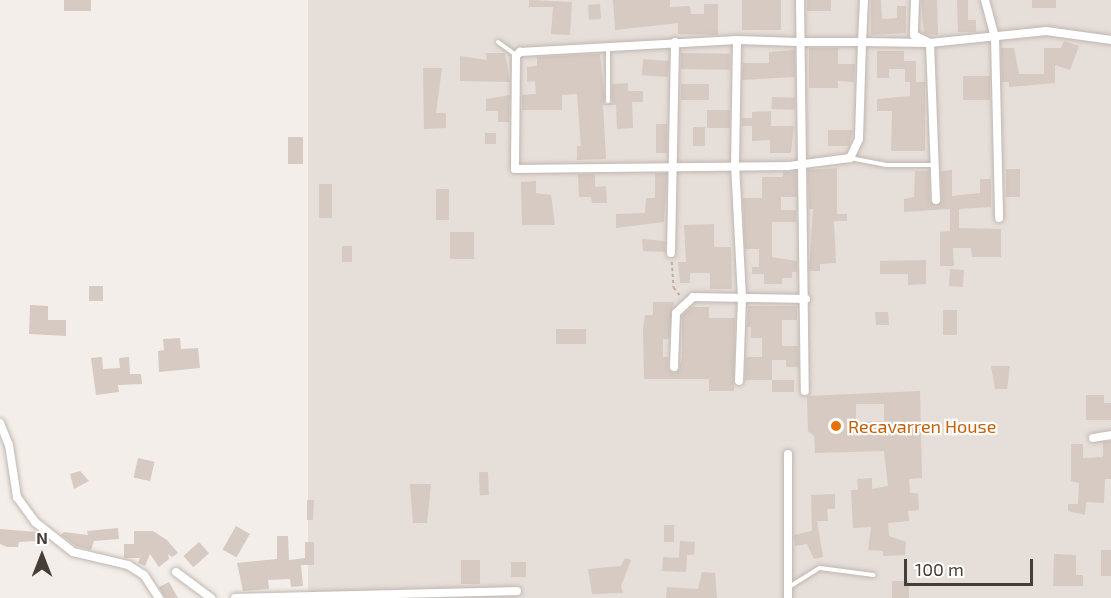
<!DOCTYPE html>
<style>
body{margin:0}
#map{position:relative;width:1111px;height:598px;overflow:hidden;background:#f3eee9;font-family:"Exo 2",sans-serif}
div>[style]{position:absolute}
.residential>*{inset:0;background:#e6ded8;transform-origin:0 0}
.building>*{inset:0;background:#d6cac3;transform-origin:0 0}
.path>*{height:1.5px;margin-top:-0.75px;transform-origin:0;background:repeating-linear-gradient(90deg,#bdaca0 0 3px,transparent 0 6px)}
.roads{filter:drop-shadow(0 0 2px #c0b6b0) drop-shadow(0 0 2px #c0b6b0)}
.lane>*{height:4px;margin:-2px;padding:0 2px;transform-origin:2px;border-radius:2px;background:#fff}
.street>*{height:8px;margin:-4px;padding:0 4px;transform-origin:4px;border-radius:4px;background:#fff}
.dots>*{width:16px;height:16px;translate:-50% -50%;box-sizing:border-box;border:3px solid #fff;border-radius:50%}
span{translate:-50% -50%;white-space:nowrap;text-align:center;line-height:1.15;-webkit-text-stroke:4.5px #fff;paint-order:stroke}
.food-label{font-size:18px;color:#c56008}
.left{translate:0 -50%;text-align:left}
.north{position:absolute;left:12px;top:526px;width:60px;height:60px;-webkit-text-stroke:4px #fff;paint-order:stroke;rotate:0deg;font-size:16px;font-weight:700;line-height:24px;text-align:center;color:#463d38}
.north::after{content:'';display:block;margin:auto;width:21px;height:27px;background:#463d38;clip-path:polygon(50% 0,100% 100%,50% 72%,0 100%)}
.scale{position:absolute;left:904px;top:559px;width:129px;height:27px;box-sizing:border-box;border:3px solid #463d38;border-top:0;padding-left:8px;font-size:18px;line-height:21px;white-space:nowrap;color:#463d38;-webkit-text-stroke:4px #fff;paint-order:stroke}
</style>
<div id="map">
<div class="residential">
<i style="left:308px;top:0;width:803px;height:603px"></i>
</div>
<div class="building">
<i style="left:64px;top:0;width:27px;height:11px"></i>
<i style="clip-path:polygon(529px 0,572px 2px,570px 35px,551px 34px,553px 7px,529px 7px)"></i>
<i style="clip-path:polygon(613px 0,670px 0,670px 7px,690px 6px,691px 14px,704px 14px,704px 4px,718px 4px,718px 35px,678px 34px,678px 23px,615px 30px)"></i>
<i style="left:742px;top:0;width:39px;height:30px"></i>
<i style="left:807px;top:0;width:24px;height:11px"></i>
<i style="clip-path:polygon(871px 0,881px 0,882px 19px,897px 18px,897px 6px,906px 6px,906px 33px,871px 35px)"></i>
<i style="clip-path:polygon(921px 0,937px 0,938px 35px,924px 34px)"></i>
<i style="clip-path:polygon(957px 0,968px 0,968px 20px,976px 20px,976px 32px,958px 32px)"></i>
<i style="left:1032px;top:0;width:24px;height:8px"></i>
<i style="left:600px;top:4px;width:15px;height:12px;rotate:86deg"></i>
<i style="clip-path:polygon(1064px 41px,1079px 46px,1070px 70px,1055px 65px,1055px 83px,1009px 87px,1009px 82px,1002px 82px,1001px 48px,1014px 48px,1019px 74px,1044px 74px,1044px 48px,1061px 48px)"></i>
<i style="clip-path:polygon(809px 48px,838px 48px,838px 64px,855px 64px,854px 82px,838px 81px,838px 88px,809px 88px)"></i>
<i style="clip-path:polygon(795px 50px,795px 77px,742px 80px,743px 63px,769px 63px,769px 52px)"></i>
<i style="clip-path:polygon(877px 51px,904px 51px,904px 61px,916px 61px,916px 82px,905px 82px,905px 69px,889px 69px,889px 78px,877px 78px)"></i>
<i style="clip-path:polygon(486px 53px,505px 53px,510px 82px,460px 81px,460px 56px,487px 60px)"></i>
<i style="left:681px;top:53px;width:49px;height:16px;rotate:1deg"></i>
<i style="clip-path:polygon(600px 54px,605px 104px,612px 103px,612px 84px,628px 83px,628px 91px,643px 91px,643px 102px,632px 102px,633px 128px,617px 129px,616px 105px,603px 105px,606px 159px,577px 160px,577px 146px,581px 146px,577px 94px,562px 95px,562px 110px,522px 110px,522px 95px,536px 94px,535px 81px,527px 82px,527px 67px,537px 66px,537px 57px)"></i>
<i style="left:669px;top:61px;width:16px;height:26px;rotate:94deg"></i>
<i style="clip-path:polygon(423px 68px,442px 68px,436px 113px,446px 113px,446px 128px,424px 129px)"></i>
<i style="left:963px;top:76px;width:27px;height:24px"></i>
<i style="clip-path:polygon(910px 82px,925px 82px,925px 151px,891px 151px,892px 111px,877px 111px,877px 99px,910px 96px)"></i>
<i style="left:709px;top:84px;width:16px;height:28px;rotate:90deg"></i>
<i style="clip-path:polygon(510px 95px,509px 122px,498px 122px,498px 111px,486px 111px,486px 99px)"></i>
<i style="left:772px;top:97px;width:23px;height:12px;rotate:2deg"></i>
<i style="left:730px;top:110px;width:18px;height:23px;rotate:90deg"></i>
<i style="clip-path:polygon(771px 111px,771px 126px,794px 126px,791px 153px,770px 153px,770px 140px,752px 141px,752px 126px,742px 126px,742px 118px,752px 118px,752px 112px)"></i>
<i style="left:656px;top:124px;width:11px;height:29px"></i>
<i style="left:693px;top:127px;width:12px;height:19px"></i>
<i style="clip-path:polygon(828px 130px,853px 130px,849px 146px,828px 146px)"></i>
<i style="left:485px;top:133px;width:11px;height:11px"></i>
<i style="left:288px;top:137px;width:15px;height:27px"></i>
<i style="clip-path:polygon(837px 168px,837px 214px,847px 214px,847px 221px,834px 221px,836px 263px,820px 264px,820px 271px,809px 271px,813px 209px,809px 209px,808px 170px)"></i>
<i style="left:1006px;top:169px;width:14px;height:28px"></i>
<i style="clip-path:polygon(952px 170px,952px 196px,980px 193px,980px 179px,991px 179px,991px 207px,959px 209px,959px 228px,1001px 229px,1001px 257px,972px 257px,971px 248px,953px 248px,954px 266px,940px 266px,940px 232px,950px 231px,950px 209px,904px 212px,904px 199px,914px 197px,915px 171px,929px 171px,930px 201px,936px 206px,942px 200px,941px 171px)"></i>
<i style="clip-path:polygon(796px 171px,797px 197px,781px 197px,781px 210px,796px 210px,796px 222px,772px 222px,772px 257px,797px 261px,797px 272px,792px 272px,792px 278px,782px 278px,782px 284px,764px 284px,764px 274px,752px 274px,752px 267px,759px 267px,759px 249px,745px 249px,743px 198px,762px 198px,762px 177px,783px 177px,783px 172px)"></i>
<i style="clip-path:polygon(655px 173px,667px 173px,664px 222px,616px 228px,616px 214px,645px 213px,646px 198px,655px 198px)"></i>
<i style="clip-path:polygon(578px 174px,595px 174px,595px 187px,606px 186px,607px 203px,592px 203px,591px 197px,579px 197px)"></i>
<i style="clip-path:polygon(536px 181px,536px 193px,551px 195px,555px 225px,522px 225px,521px 182px)"></i>
<i style="left:319px;top:184px;width:13px;height:34px"></i>
<i style="left:436px;top:189px;width:13px;height:31px"></i>
<i style="clip-path:polygon(714px 224px,714px 247px,731px 247px,732px 289px,710px 289px,710px 273px,690px 273px,690px 283px,680px 283px,678px 262px,686px 262px,684px 225px)"></i>
<i style="left:474px;top:232px;width:27px;height:24px;rotate:90deg"></i>
<i style="clip-path:polygon(642px 239px,665px 241px,665px 252px,643px 251px)"></i>
<i style="left:342px;top:246px;width:10px;height:16px"></i>
<i style="clip-path:polygon(926px 260px,926px 284px,908px 285px,908px 274px,880px 274px,880px 261px)"></i>
<i style="left:950px;top:269px;width:14px;height:17px;rotate:4deg"></i>
<i style="left:103px;top:286px;width:15px;height:14px;rotate:90deg"></i>
<i style="clip-path:polygon(653px 302px,674px 302px,669px 339px,663px 339px,663px 357px,668px 357px,668px 369px,673px 373px,679px 370px,682px 357px,682px 316px,691px 307px,709px 307px,709px 318px,735px 318px,734px 391px,709px 391px,709px 379px,644px 379px,643px 328px,645px 315px,653px 315px)"></i>
<i style="clip-path:polygon(30px 305px,48px 306px,48px 320px,66px 320px,66px 336px,29px 334px)"></i>
<i style="clip-path:polygon(748px 306px,797px 306px,797px 320px,782px 320px,782px 346px,798px 346px,799px 367px,786px 367px,786px 360px,772px 360px,772px 380px,794px 380px,794px 392px,772px 392px,772px 380px,745px 380px,746px 357px,762px 357px,762px 338px,751px 338px,751px 327px,747px 327px)"></i>
<i style="left:943px;top:310px;width:14px;height:25px"></i>
<i style="clip-path:polygon(875px 312px,888px 312px,889px 325px,876px 325px)"></i>
<i style="left:556px;top:329px;width:30px;height:15px"></i>
<i style="clip-path:polygon(180px 338px,181px 349px,198px 348px,200px 368px,159px 372px,158px 351px,164px 350px,163px 339px)"></i>
<i style="clip-path:polygon(102px 357px,103px 369px,120px 368px,119px 358px,129px 357px,130px 374px,141px 374px,142px 384px,118px 385px,119px 392px,96px 395px,91px 358px)"></i>
<i style="clip-path:polygon(991px 366px,1010px 366px,1007px 389px,995px 389px)"></i>
<i style="clip-path:polygon(evenodd,920px 391px,922px 478px,909px 479px,910px 493px,918px 493px,919px 510px,908px 511px,909px 521px,888px 523px,889px 536px,906px 542px,905px 555px,883px 556px,883px 551px,868px 550px,871px 527px,853px 528px,851px 490px,858px 490px,857px 479px,872px 478px,872px 489px,888px 486px,884px 451px,815px 453px,814px 436px,808px 431px,807px 396px,920px 391px,856px 404px,884px 404px,884px 421px,856px 422px,856px 404px)"></i>
<i style="clip-path:polygon(1086px 395px,1104px 395px,1104px 403px,1111px 403px,1111px 420px,1086px 420px)"></i>
<i style="clip-path:polygon(1111px 441px,1111px 479px,1105px 479px,1104px 503px,1086px 502px,1085px 515px,1068px 511px,1068px 504px,1078px 504px,1079px 483px,1071px 481px,1071px 444px,1083px 444px,1083px 458px,1103px 457px,1103px 442px)"></i>
<i style="left:138px;top:458px;width:17px;height:20px;rotate:13deg"></i>
<i style="clip-path:polygon(80px 471px,89px 481px,74px 489px,70px 474px)"></i>
<i style="left:488px;top:472px;width:23px;height:9px;rotate:88deg"></i>
<i style="clip-path:polygon(410px 484px,431px 484px,427px 523px,413px 523px)"></i>
<i style="clip-path:polygon(835px 494px,835px 509px,827px 509px,828px 521px,817px 521px,823px 557px,814px 559px,807px 544px,795px 546px,794px 535px,812px 531px,811px 495px)"></i>
<i style="clip-path:polygon(307px 500px,314px 500px,313px 520px,307px 520px)"></i>
<i style="left:664px;top:525px;width:10px;height:17px"></i>
<i style="left:236px;top:526px;width:16px;height:27px;rotate:30deg"></i>
<i style="clip-path:polygon(118px 528px,119px 539px,94px 541px,91px 550px,76px 546px,61px 535px,64px 532px,88px 535px,87px 531px)"></i>
<i style="clip-path:polygon(0 529px,37px 532px,37px 541px,19px 542px,18px 547px,7px 547px,0 544px)"></i>
<i style="clip-path:polygon(134px 531px,153px 531px,167px 540px,178px 553px,172px 557px,168px 554px,169px 559px,159px 567px,150px 554px,145px 566px,138px 563px,140px 558px,124px 558px,124px 544px,134px 544px)"></i>
<i style="clip-path:polygon(277px 536px,288px 536px,289px 560px,305px 558px,305px 542px,314px 542px,314px 565px,301px 565px,303px 586px,291px 587px,290px 579px,268px 580px,269px 589px,243px 591px,237px 563px,277px 559px)"></i>
<i style="clip-path:polygon(680px 541px,695px 542px,694px 555px,687px 555px,686px 572px,662px 571px,663px 557px,679px 558px)"></i>
<i style="left:199px;top:542px;width:15px;height:21px;rotate:48deg"></i>
<i style="left:1101px;top:550px;width:10px;height:26px"></i>
<i style="clip-path:polygon(1054px 554px,1076px 555px,1076px 575px,1083px 575px,1083px 586px,1053px 586px)"></i>
<i style="clip-path:polygon(625px 558px,631px 560px,621px 586px,623px 593px,592px 594px,588px 569px,621px 566px)"></i>
<i style="left:461px;top:560px;width:19px;height:24px"></i>
<i style="left:511px;top:562px;width:15px;height:15px"></i>
<i style="clip-path:polygon(702px 572px,715px 573px,717px 598px,666px 598px,667px 587px,698px 589px)"></i>
<i style="left:892px;top:581px;width:17px;height:17px"></i>
<i style="clip-path:polygon(169px 582px,178px 598px,165px 598px,159px 587px)"></i>
</div>
<div class="path">
<i style="left:672px;top:262px;width:26px;rotate:86deg"></i>
<i style="left:674px;top:288px;width:11px;rotate:52deg"></i>
</div>
<div class="roads">
<div class="lane">
<i style="left:498px;top:42px;width:22px;rotate:36deg"></i>
<i style="left:608px;top:101px;width:54px;rotate:-90deg"></i>
<i style="left:850px;top:158px;width:37px;rotate:11deg"></i>
<i style="left:886px;top:165px;width:48px"></i>
<i style="left:789px;top:587px;width:36px;rotate:-32deg"></i>
<i style="left:820px;top:568px;width:54px;rotate:7.4deg"></i>
</div>
<div class="street">
<i style="left:800px;top:0;width:391px;rotate:89.3deg"></i>
<i style="left:864px;top:0;width:42px;rotate:92.7deg"></i>
<i style="left:862px;top:42px;width:97px;rotate:91.8deg"></i>
<i style="left:859px;top:139px;width:21px;rotate:115deg"></i>
<i style="left:850px;top:158px;width:63px;rotate:172.6deg"></i>
<i style="left:788px;top:166px;width:273px;rotate:179.4deg"></i>
<i style="left:515px;top:169px;width:113px;rotate:-89.5deg"></i>
<i style="left:516px;top:56px;width:6px;rotate:-45deg"></i>
<i style="left:520px;top:52px;width:217px;rotate:-3.2deg"></i>
<i style="left:737px;top:40px;width:62px;rotate:1.8deg"></i>
<i style="left:799px;top:42px;width:63px"></i>
<i style="left:862px;top:42px;width:68px;rotate:0.8deg"></i>
<i style="left:930px;top:43px;width:117px;rotate:-5.9deg"></i>
<i style="left:1046px;top:31px;width:66px;rotate:7.9deg"></i>
<i style="left:915px;top:0;width:35px;rotate:92deg"></i>
<i style="left:914px;top:35px;width:18px;rotate:27deg"></i>
<i style="left:930px;top:43px;width:157px;rotate:87.8deg"></i>
<i style="left:985px;top:0;width:38px;rotate:75deg"></i>
<i style="left:995px;top:37px;width:181px;rotate:88.7deg"></i>
<i style="left:737px;top:40px;width:124px;rotate:90.9deg"></i>
<i style="left:735px;top:164px;width:133px;rotate:87deg"></i>
<i style="left:742px;top:297px;width:84px;rotate:92deg"></i>
<i style="left:671px;top:253px;width:211px;rotate:-88.9deg"></i>
<i style="left:674px;top:367px;width:54px;rotate:-87.9deg"></i>
<i style="left:676px;top:313px;width:23px;rotate:-43deg"></i>
<i style="left:693px;top:297px;width:113px;rotate:1deg"></i>
<i style="left:0;top:423px;width:24px;rotate:68deg"></i>
<i style="left:9px;top:445px;width:53px;rotate:81.3deg"></i>
<i style="left:17px;top:497px;width:31px;rotate:54deg"></i>
<i style="left:35px;top:522px;width:48px;rotate:38.3deg"></i>
<i style="left:73px;top:552px;width:57px;rotate:13.3deg"></i>
<i style="left:128px;top:565px;width:19px;rotate:32deg"></i>
<i style="left:144px;top:575px;width:27px;rotate:57deg"></i>
<i style="left:1093px;top:438px;width:18px;rotate:-9deg"></i>
<i style="left:176px;top:572px;width:44px;rotate:36.6deg"></i>
<i style="left:235px;top:598px;width:282px;rotate:-1.4deg"></i>
<i style="left:788px;top:598px;width:144px;rotate:-90deg"></i>
</div>
</div>
<div class="dots">
<i style="left:836px;top:426px;background:#e8710a"></i>
</div>
<div class="food-label">
<span class="left" style="left:848px;top:426px">Recavarren House</span>
</div>
<div class="north">N</div>
<div class="scale">100 m</div>
</div>
